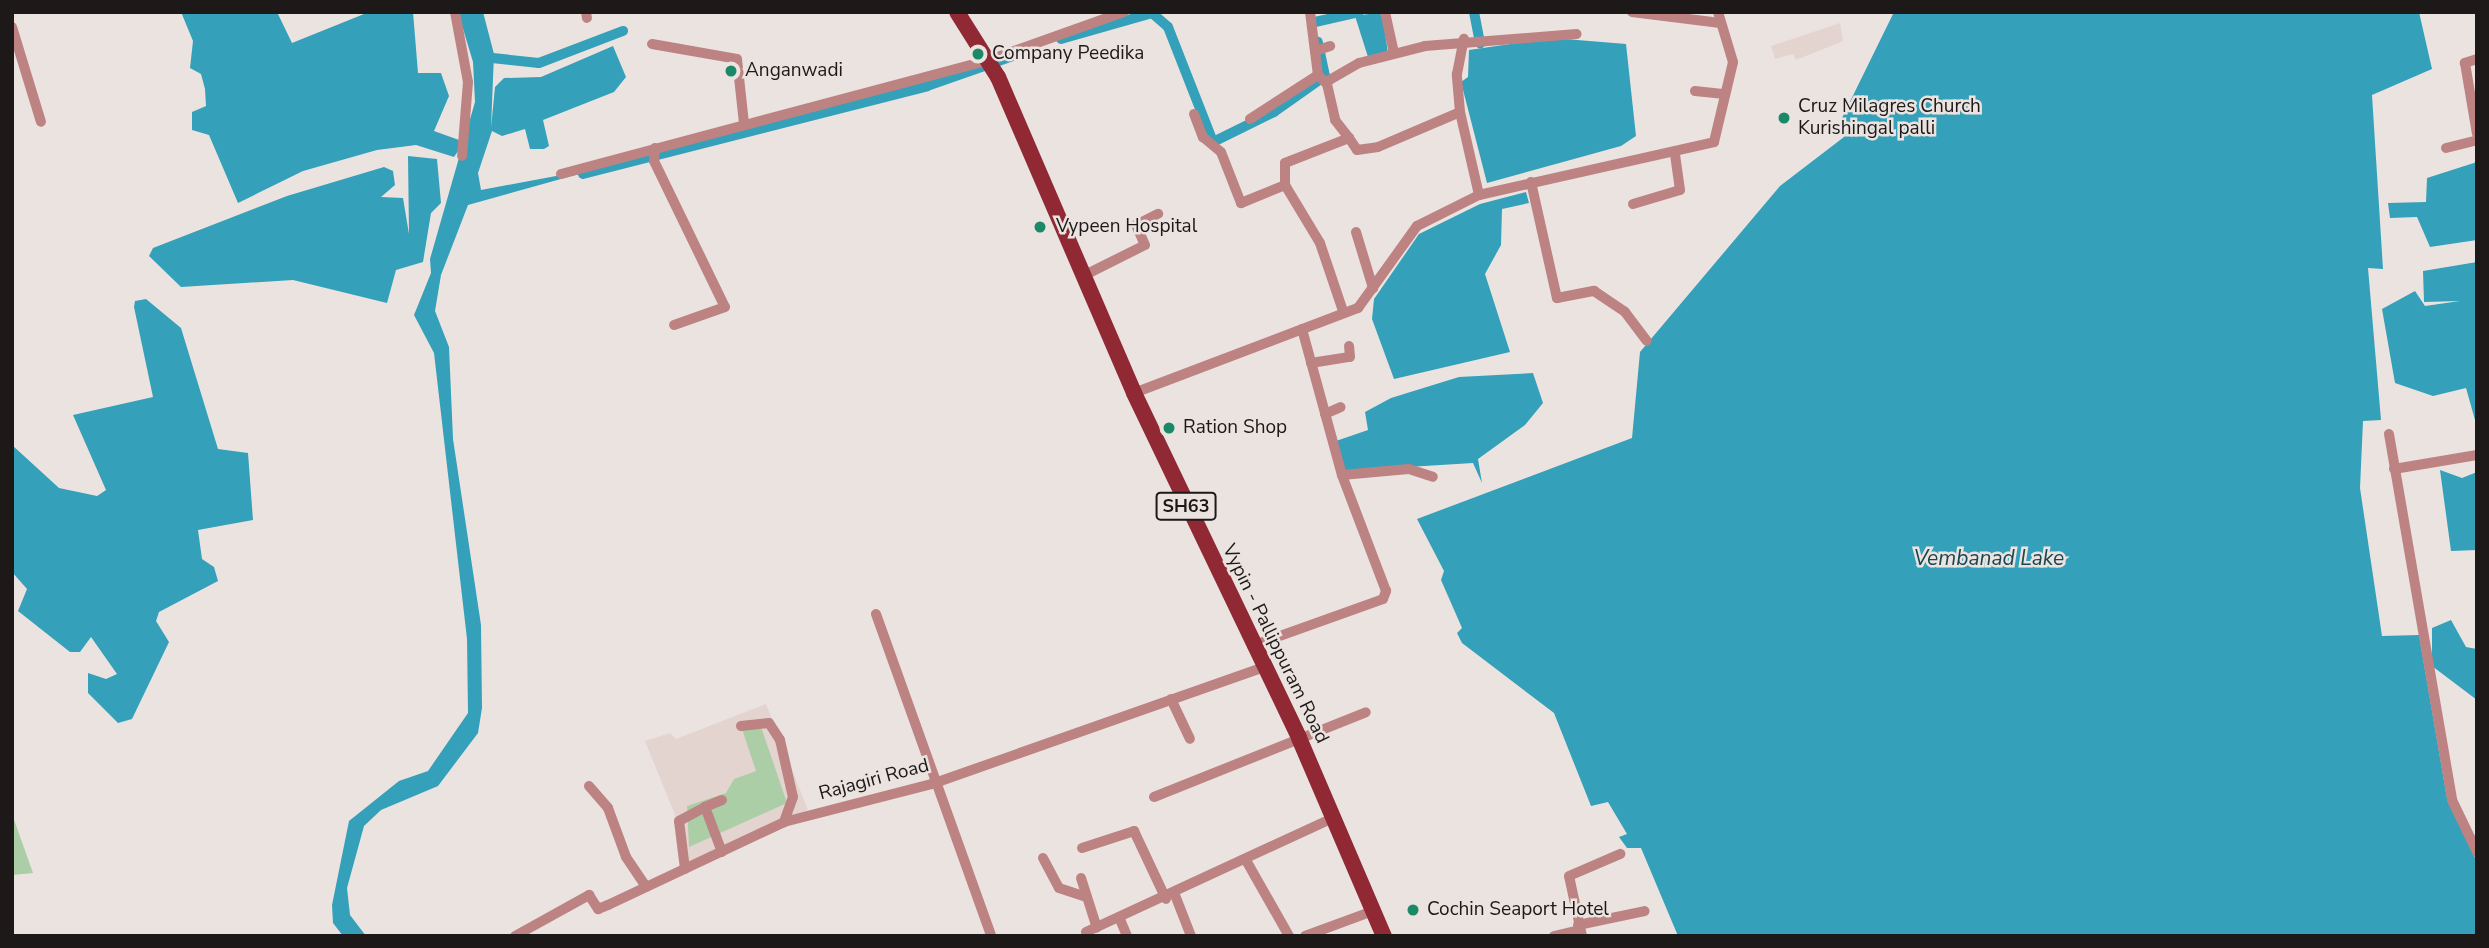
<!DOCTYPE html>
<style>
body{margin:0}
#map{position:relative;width:2489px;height:948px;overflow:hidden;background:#ebe3e0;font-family:"Nunito Sans",sans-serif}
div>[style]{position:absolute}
.built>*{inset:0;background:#e4d4cf}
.green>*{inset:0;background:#abcea7}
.water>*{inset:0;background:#34a0b9}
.canal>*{height:10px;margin:-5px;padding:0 5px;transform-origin:5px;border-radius:5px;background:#34a0b9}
.street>*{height:10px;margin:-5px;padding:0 5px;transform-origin:5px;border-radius:5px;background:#bd8383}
.primary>*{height:16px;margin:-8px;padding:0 8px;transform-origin:8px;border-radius:8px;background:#902934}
.dots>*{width:19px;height:19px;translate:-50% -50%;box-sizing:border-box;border:4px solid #ebe3e0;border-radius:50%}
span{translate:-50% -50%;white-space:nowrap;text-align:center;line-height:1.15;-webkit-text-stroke:5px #ebe3e0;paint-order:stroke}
.shield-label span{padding:2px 5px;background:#ebe3e0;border:2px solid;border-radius:5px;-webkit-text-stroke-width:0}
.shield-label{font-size:18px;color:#1c1918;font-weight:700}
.poi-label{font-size:19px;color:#1c1918}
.left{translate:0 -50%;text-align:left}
.street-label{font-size:19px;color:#1c1918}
.water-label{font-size:21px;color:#184651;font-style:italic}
.frame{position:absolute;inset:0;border:14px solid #1c1918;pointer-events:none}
</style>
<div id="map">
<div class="built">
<i style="clip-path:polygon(1840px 23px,1843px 41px,1796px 60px,1793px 54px,1775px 59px,1771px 46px)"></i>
<i style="clip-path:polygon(766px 704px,808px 810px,681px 868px,675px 815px,645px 741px,670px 733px,676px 739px)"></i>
</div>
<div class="green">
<i style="clip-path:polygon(759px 721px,787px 803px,689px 847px,687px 806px,726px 793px,734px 779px,756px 771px,742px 729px)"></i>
<i style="clip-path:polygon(12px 814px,33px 873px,12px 875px)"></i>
</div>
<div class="water">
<i style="clip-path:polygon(181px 12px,277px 12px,292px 43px,369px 12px,413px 12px,418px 73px,441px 73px,449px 96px,434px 131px,459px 140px,458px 151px,454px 157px,416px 145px,377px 150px,303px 171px,238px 203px,209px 135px,192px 130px,192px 112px,206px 106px,205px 89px,201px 74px,190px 68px,193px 41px)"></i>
<i style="clip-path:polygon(458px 12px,483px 12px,494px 54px,491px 128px,495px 87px,504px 78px,541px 77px,613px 46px,626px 77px,614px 92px,543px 120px,549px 146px,544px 149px,530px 149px,525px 129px,502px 136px,492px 131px,478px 173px,481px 190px,604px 167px,468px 205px,441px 275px,435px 311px,449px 347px,453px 439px,481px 625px,482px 708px,478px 733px,438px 786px,381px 810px,364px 826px,347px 888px,350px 915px,366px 936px,343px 936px,333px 923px,332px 905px,349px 821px,399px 781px,428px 771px,468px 713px,467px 639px,434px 353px,414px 315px,431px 273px,430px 259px,475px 102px,473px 62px)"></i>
<i style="clip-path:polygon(1382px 12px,1388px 53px,1368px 57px,1355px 16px)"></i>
<i style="clip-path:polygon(1894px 12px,2419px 12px,2432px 69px,2372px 95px,2383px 269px,2368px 268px,2381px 420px,2363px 421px,2360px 488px,2382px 636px,2419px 635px,2447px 798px,2477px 862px,2477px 936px,1678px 936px,1641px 848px,1627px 848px,1619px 837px,1627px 834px,1608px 802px,1591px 806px,1554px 713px,1462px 643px,1457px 633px,1462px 628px,1441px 580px,1444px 571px,1417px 519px,1632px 438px,1640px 352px,1780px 186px,1844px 137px,1840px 122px)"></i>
<i style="clip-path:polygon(1553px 38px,1626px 44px,1636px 136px,1621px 146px,1487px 183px,1461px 82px,1468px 77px,1469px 50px)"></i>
<i style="clip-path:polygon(408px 156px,437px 159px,441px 203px,431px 213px,423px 262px,396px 270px,387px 303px,293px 280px,181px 287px,149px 256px,153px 248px,287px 196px,384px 167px,393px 171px,395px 185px,381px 197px,403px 198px,409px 234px)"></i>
<i style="clip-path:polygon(2477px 162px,2477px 240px,2430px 247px,2417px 217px,2390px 218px,2388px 203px,2426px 202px,2427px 178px)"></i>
<i style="clip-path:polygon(1526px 192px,1529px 203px,1502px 209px,1501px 245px,1485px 274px,1510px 352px,1394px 379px,1372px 319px,1374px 299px,1419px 234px,1480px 204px)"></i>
<i style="clip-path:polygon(2477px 262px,2477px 427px,2466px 388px,2433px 396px,2395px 383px,2382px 309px,2415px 291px,2425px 306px,2460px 301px,2424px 302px,2423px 271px)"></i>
<i style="clip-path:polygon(146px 299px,181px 328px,218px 449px,248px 453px,253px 520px,198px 530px,202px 559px,214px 567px,218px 581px,159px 612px,156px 621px,169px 642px,132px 719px,118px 723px,88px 693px,88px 673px,106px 679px,117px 674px,91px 637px,80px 652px,70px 652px,18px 611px,27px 589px,12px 572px,12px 445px,59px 488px,97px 496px,106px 490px,73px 415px,153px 397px,134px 307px,135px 301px)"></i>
<i style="clip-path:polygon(1533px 373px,1543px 403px,1525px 425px,1478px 459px,1482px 483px,1473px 463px,1343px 471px,1336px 441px,1368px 430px,1365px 412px,1391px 398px,1459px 377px)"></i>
<i style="clip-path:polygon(2440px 470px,2462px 478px,2477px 472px,2477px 550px,2451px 551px)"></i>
<i style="clip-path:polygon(2451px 620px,2466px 647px,2477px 649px,2477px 700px,2432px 666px,2432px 628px)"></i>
</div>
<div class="canal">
<i style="left:1474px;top:12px;width:32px;rotate:79deg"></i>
<i style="left:1315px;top:22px;width:45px;rotate:-12.8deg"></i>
<i style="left:1061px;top:39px;width:95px;rotate:-15.9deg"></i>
<i style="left:1152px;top:13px;width:21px;rotate:41deg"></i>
<i style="left:1168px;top:27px;width:123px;rotate:68.6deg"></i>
<i style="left:1213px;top:142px;width:68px;rotate:-26.2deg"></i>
<i style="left:1274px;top:112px;width:62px;rotate:-35.2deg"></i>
<i style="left:1325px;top:76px;width:35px;rotate:-102deg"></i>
<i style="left:483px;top:57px;width:56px;rotate:6.1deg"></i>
<i style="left:539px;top:63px;width:90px;rotate:-20.9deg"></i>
<i style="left:583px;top:174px;width:355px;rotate:-14.3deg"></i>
<i style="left:927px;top:86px;width:112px;rotate:-19.2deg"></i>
</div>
<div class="street">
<i style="left:455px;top:12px;width:71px;rotate:79.5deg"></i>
<i style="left:468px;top:82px;width:74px;rotate:94.6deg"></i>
<i style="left:586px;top:12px;width:6px;rotate:81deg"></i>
<i style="left:1310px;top:12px;width:64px;rotate:82.8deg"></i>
<i style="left:1318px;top:75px;width:13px;rotate:45deg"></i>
<i style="left:1327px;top:84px;width:37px;rotate:77deg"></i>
<i style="left:1335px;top:120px;width:23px;rotate:52deg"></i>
<i style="left:1385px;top:12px;width:42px;rotate:77.6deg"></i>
<i style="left:1632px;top:12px;width:89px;rotate:7.1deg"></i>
<i style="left:12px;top:27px;width:99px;rotate:73deg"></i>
<i style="left:652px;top:44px;width:86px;rotate:10deg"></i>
<i style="left:737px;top:59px;width:64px;rotate:83.8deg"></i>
<i style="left:1315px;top:51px;width:16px;rotate:-18deg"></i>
<i style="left:2477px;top:59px;width:13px;rotate:162deg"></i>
<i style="left:2465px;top:63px;width:72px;rotate:80.4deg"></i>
<i style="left:1326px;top:82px;width:38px;rotate:-30deg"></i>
<i style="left:1359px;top:63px;width:68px;rotate:-14.4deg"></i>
<i style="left:1425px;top:46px;width:152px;rotate:-4.5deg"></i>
<i style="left:1695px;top:91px;width:30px;rotate:6deg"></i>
<i style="left:1194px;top:114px;width:25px;rotate:69deg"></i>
<i style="left:1203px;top:137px;width:23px;rotate:40deg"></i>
<i style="left:1221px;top:152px;width:55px;rotate:68.6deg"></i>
<i style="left:1241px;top:203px;width:48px;rotate:-22.2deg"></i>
<i style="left:1250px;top:119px;width:81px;rotate:-32.9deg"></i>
<i style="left:655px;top:148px;width:13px;rotate:94deg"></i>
<i style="left:654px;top:161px;width:162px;rotate:64.1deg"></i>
<i style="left:725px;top:307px;width:54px;rotate:160.6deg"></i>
<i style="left:2446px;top:148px;width:32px;rotate:-14deg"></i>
<i style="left:561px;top:174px;width:443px;rotate:-14.9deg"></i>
<i style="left:989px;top:60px;width:143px;rotate:-19.6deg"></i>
<i style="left:1531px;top:182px;width:119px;rotate:77.4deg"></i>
<i style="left:1557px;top:298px;width:38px;rotate:-11deg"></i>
<i style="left:1594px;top:291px;width:37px;rotate:34deg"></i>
<i style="left:1625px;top:312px;width:36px;rotate:53deg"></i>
<i style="left:1479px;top:195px;width:241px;rotate:-12.7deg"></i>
<i style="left:1714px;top:142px;width:82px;rotate:-76.6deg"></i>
<i style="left:1733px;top:62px;width:52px;rotate:-106.7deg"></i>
<i style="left:1633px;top:204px;width:49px;rotate:-16.6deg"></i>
<i style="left:1680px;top:190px;width:37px;rotate:-98deg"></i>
<i style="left:1356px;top:232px;width:59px;rotate:73.1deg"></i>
<i style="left:1083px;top:276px;width:69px;rotate:-26.6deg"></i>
<i style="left:1145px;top:245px;width:22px;rotate:-114deg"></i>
<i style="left:1136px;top:225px;width:25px;rotate:-27deg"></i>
<i style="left:1343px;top:311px;width:72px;rotate:-108.7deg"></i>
<i style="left:1320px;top:243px;width:68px;rotate:-121.1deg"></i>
<i style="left:1285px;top:185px;width:22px;rotate:-90deg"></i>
<i style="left:1285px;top:163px;width:69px;rotate:-21.3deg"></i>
<i style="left:1349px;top:138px;width:14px;rotate:56deg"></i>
<i style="left:1357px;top:150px;width:21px;rotate:-8deg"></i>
<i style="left:1378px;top:147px;width:89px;rotate:-23.1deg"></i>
<i style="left:1302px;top:329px;width:151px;rotate:74.7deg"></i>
<i style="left:1342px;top:475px;width:67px;rotate:-5.1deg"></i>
<i style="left:1409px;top:469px;width:25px;rotate:18deg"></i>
<i style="left:1311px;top:363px;width:39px;rotate:-9deg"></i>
<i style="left:1350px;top:357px;width:11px;rotate:-95deg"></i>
<i style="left:1134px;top:393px;width:240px;rotate:-20.8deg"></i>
<i style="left:1358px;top:308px;width:101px;rotate:-54.3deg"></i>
<i style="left:1417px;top:226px;width:69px;rotate:-26.6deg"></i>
<i style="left:1479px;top:195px;width:85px;rotate:-102.9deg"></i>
<i style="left:1460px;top:112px;width:38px;rotate:-95deg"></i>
<i style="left:1457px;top:74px;width:36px;rotate:-79deg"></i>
<i style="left:1325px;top:414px;width:17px;rotate:-24deg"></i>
<i style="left:2389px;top:434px;width:371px;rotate:80.2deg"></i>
<i style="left:2452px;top:800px;width:58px;rotate:64.3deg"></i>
<i style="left:2394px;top:469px;width:84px;rotate:-9.6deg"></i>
<i style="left:876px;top:614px;width:342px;rotate:70.3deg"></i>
<i style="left:1252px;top:646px;width:139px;rotate:-19.7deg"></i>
<i style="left:1383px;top:599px;width:9px;rotate:-69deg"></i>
<i style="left:1386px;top:591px;width:124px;rotate:-110.8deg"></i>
<i style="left:1171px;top:699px;width:44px;rotate:64.6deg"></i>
<i style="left:741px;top:726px;width:28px;rotate:-6deg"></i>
<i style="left:769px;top:723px;width:20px;rotate:57deg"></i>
<i style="left:780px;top:740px;width:58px;rotate:77.2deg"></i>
<i style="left:793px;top:797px;width:27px;rotate:110deg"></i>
<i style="left:589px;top:786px;width:29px;rotate:49deg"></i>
<i style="left:608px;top:808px;width:52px;rotate:69.8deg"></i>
<i style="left:626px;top:857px;width:36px;rotate:56deg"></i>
<i style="left:1154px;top:797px;width:228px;rotate:-21.8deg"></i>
<i style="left:722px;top:800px;width:18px;rotate:158deg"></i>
<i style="left:705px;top:807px;width:48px;rotate:69.3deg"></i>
<i style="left:1082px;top:848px;width:55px;rotate:-18.1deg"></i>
<i style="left:1134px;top:831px;width:75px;rotate:64.8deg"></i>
<i style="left:1043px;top:858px;width:34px;rotate:62deg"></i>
<i style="left:1059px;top:888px;width:28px;rotate:18deg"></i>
<i style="left:1247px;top:862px;width:85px;rotate:60.4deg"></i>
<i style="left:685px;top:869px;width:48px;rotate:-97.1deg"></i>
<i style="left:679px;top:821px;width:30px;rotate:-28deg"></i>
<i style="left:1081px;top:878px;width:52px;rotate:72.3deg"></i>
<i style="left:1175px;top:895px;width:44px;rotate:68.7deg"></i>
<i style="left:1119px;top:917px;width:21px;rotate:67deg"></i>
<i style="left:1578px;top:925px;width:68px;rotate:-11.8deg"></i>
<i style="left:1086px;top:932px;width:269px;rotate:-24.8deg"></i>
<i style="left:515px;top:936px;width:85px;rotate:-29deg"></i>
<i style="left:589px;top:895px;width:17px;rotate:57deg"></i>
<i style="left:598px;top:909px;width:11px;rotate:-22deg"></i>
<i style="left:608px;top:905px;width:195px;rotate:-25.2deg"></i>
<i style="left:784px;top:822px;width:153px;rotate:-14.4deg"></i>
<i style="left:932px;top:784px;width:350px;rotate:-19.4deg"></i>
<i style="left:1305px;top:936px;width:72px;rotate:-20.2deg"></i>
<i style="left:1554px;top:936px;width:26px;rotate:-13deg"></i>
<i style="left:1582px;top:936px;width:61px;rotate:-102.2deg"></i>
<i style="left:1569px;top:876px;width:56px;rotate:-23.3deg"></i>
</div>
<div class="primary">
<i style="left:957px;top:12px;width:77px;rotate:57.8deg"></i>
<i style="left:998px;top:77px;width:344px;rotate:66.7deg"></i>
<i style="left:1134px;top:393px;width:382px;rotate:64.4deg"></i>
<i style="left:1299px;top:738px;width:215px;rotate:66.8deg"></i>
</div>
<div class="dots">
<i style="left:978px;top:54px;background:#1b8967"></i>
<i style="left:731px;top:71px;background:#1b8967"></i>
<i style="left:1784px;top:118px;background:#1b8967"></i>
<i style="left:1040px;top:227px;background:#1b8967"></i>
<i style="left:1169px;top:428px;background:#1b8967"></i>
<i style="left:1413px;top:910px;background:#1b8967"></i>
</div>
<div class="shield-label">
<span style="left:1186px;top:506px">SH63</span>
</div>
<div class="poi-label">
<span class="left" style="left:992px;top:54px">Company Peedika</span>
<span class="left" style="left:745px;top:71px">Anganwadi</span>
<span class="left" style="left:1798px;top:118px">Cruz Milagres Church<br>Kurishingal palli</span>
<span class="left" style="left:1056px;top:227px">Vypeen Hospital</span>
<span class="left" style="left:1183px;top:428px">Ration Shop</span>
<span class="left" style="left:1427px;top:910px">Cochin Seaport Hotel</span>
</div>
<div class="street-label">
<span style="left:1275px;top:644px;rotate:64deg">Vypin - Pallippuram Road</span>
<span style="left:874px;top:780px;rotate:-15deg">Rajagiri Road</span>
</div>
<div class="water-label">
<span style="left:1989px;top:558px">Vembanad Lake</span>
</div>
<div class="frame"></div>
</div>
